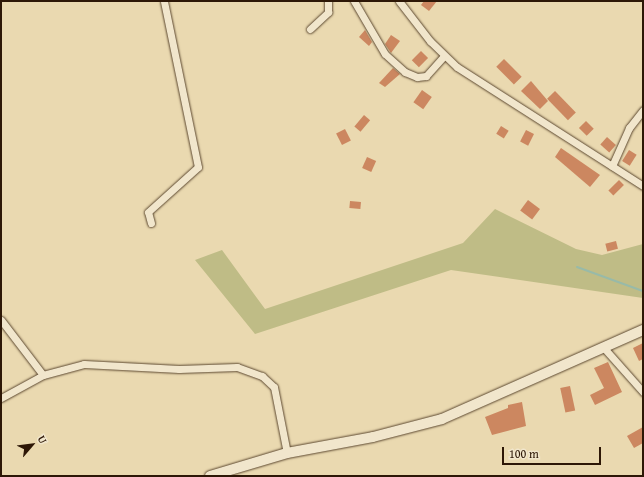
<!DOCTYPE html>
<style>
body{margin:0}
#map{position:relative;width:644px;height:477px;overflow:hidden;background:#ead9b0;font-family:"Gentium Book Plus",serif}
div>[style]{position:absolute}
.green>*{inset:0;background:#bfbc86}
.stream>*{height:2px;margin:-1px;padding:0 1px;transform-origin:1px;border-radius:1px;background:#98baa8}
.building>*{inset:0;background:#cc8760;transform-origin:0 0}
.roads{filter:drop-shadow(0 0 1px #5c4830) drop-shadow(0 0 1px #5c4830)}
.street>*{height:7px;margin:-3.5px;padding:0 3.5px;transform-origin:3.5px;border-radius:3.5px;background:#f1e6cc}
.secondary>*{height:10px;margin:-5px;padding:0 5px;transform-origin:5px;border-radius:5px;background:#f1e6cc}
span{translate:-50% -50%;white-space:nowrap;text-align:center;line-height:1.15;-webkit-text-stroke:3.5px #f1e6cc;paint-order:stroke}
.frame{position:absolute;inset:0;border:2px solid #2d1706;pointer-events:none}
.north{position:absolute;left:12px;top:425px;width:40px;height:40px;-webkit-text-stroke:3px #f1e6cc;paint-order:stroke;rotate:62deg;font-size:11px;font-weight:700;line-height:16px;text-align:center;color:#2d1706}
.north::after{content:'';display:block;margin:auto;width:14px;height:18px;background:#2d1706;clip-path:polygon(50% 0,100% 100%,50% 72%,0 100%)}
.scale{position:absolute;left:502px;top:447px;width:99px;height:18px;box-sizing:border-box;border:2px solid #2d1706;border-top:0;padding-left:5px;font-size:12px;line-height:14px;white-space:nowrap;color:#2d1706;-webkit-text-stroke:3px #f1e6cc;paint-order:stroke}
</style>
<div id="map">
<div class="green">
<i style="clip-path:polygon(495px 209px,576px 249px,602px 255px,643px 244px,643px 298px,451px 270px,255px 334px,195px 260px,222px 250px,265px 309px,463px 243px)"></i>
</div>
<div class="stream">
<i style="left:577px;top:267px;width:70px;rotate:20deg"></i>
</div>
<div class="building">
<i style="clip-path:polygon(424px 1px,437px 1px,429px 11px,421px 5px)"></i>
<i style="clip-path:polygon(365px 30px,372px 42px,369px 46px,359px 37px)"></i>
<i style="clip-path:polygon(391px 35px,400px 41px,391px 53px,385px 44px)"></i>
<i style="left:421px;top:51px;width:10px;height:13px;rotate:45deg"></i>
<i style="left:504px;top:59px;width:25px;height:11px;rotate:45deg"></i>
<i style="clip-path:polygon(393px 68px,400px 74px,385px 87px,379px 83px)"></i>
<i style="clip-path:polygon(531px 81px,548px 101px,540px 109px,521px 91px)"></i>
<i style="left:422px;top:90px;width:12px;height:15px;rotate:35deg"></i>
<i style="left:555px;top:91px;width:30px;height:11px;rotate:46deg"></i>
<i style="left:364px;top:115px;width:8px;height:15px;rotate:40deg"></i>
<i style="left:586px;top:121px;width:11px;height:10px;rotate:45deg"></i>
<i style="left:501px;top:126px;width:9px;height:9px;rotate:32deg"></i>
<i style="left:345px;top:129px;width:13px;height:10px;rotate:63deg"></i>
<i style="left:526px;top:130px;width:9px;height:13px;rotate:27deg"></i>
<i style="left:607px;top:137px;width:12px;height:10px;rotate:42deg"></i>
<i style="clip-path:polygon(561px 148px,600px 175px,590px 187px,555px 157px)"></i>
<i style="left:629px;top:150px;width:9px;height:13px;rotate:32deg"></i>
<i style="left:367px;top:157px;width:10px;height:12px;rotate:24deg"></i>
<i style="left:619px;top:180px;width:7px;height:15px;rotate:45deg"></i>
<i style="left:528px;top:200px;width:15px;height:13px;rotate:37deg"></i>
<i style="left:350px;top:201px;width:11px;height:7px;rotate:5deg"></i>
<i style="left:616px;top:241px;width:8px;height:11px;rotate:76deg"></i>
<i style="clip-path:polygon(643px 343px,643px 359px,639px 361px,633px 348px)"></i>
<i style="clip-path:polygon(608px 362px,622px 392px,595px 405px,590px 395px,604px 388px,594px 368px)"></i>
<i style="left:570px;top:386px;width:25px;height:10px;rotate:78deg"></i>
<i style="clip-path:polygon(522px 402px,526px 426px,492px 435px,485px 417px,508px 408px,508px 405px)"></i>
<i style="clip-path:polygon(643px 427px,643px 443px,634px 448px,627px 436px)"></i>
</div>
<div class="roads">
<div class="street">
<i style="left:354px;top:1px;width:61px;rotate:59.7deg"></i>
<i style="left:385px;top:54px;width:27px;rotate:42deg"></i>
<i style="left:405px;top:72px;width:13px;rotate:23deg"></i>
<i style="left:417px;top:77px;width:9px;rotate:-6deg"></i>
<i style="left:426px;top:76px;width:27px;rotate:-48deg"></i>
<i style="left:399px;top:1px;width:51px;rotate:52.2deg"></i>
<i style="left:430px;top:41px;width:37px;rotate:44deg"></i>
<i style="left:457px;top:67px;width:221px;rotate:32.6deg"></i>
<i style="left:310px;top:29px;width:25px;rotate:-43deg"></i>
<i style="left:328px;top:12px;width:11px;rotate:-90deg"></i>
<i style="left:612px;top:166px;width:42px;rotate:-65.9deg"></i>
<i style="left:629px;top:128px;width:23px;rotate:-52deg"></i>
<i style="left:151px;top:223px;width:11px;rotate:-105deg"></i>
<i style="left:148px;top:212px;width:67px;rotate:-42deg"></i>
<i style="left:198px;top:167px;width:169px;rotate:-101.6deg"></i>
<i style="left:1px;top:320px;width:69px;rotate:52.6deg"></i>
<i style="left:604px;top:348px;width:59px;rotate:48.4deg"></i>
<i style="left:1px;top:398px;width:48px;rotate:-28.7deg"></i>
<i style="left:43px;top:375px;width:42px;rotate:-15deg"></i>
<i style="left:84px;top:364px;width:95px;rotate:3deg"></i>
<i style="left:179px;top:369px;width:58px;rotate:-2deg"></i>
<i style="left:237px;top:367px;width:27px;rotate:20deg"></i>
<i style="left:262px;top:376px;width:16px;rotate:43deg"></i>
<i style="left:274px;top:387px;width:67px;rotate:78.9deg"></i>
</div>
<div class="secondary">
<i style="left:210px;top:476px;width:80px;rotate:-16.6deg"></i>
<i style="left:287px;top:453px;width:87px;rotate:-10.5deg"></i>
<i style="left:373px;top:437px;width:71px;rotate:-14.6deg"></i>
<i style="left:442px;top:419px;width:220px;rotate:-23.9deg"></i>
</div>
</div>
<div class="frame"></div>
<div class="north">U</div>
<div class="scale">100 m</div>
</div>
